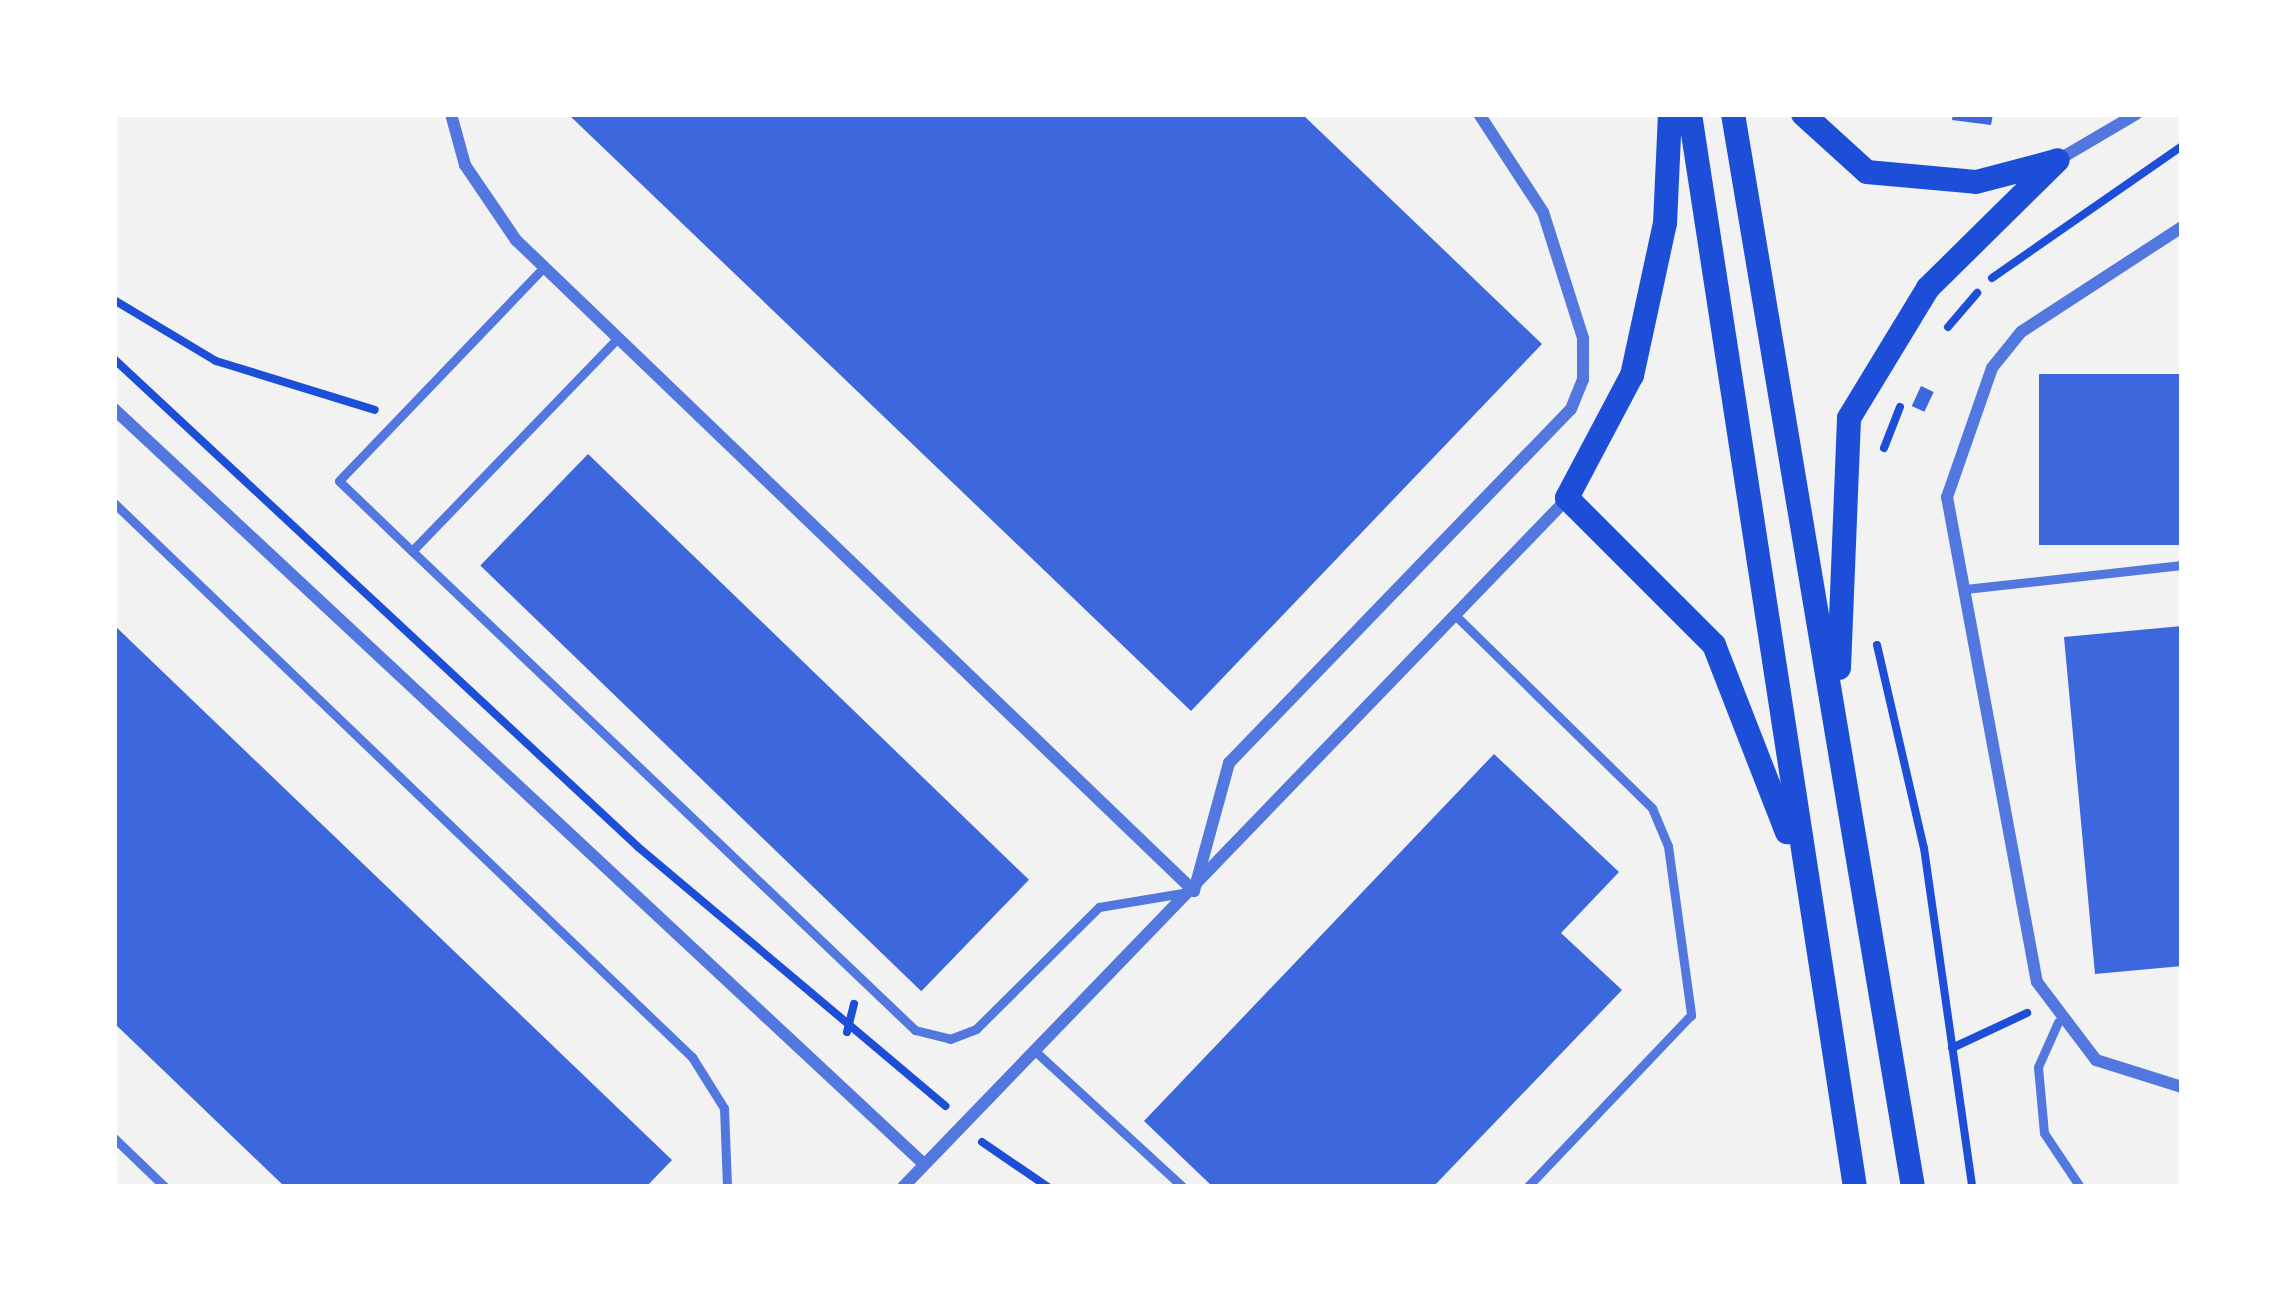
<!DOCTYPE html>
<style>
body{margin:0}
#map{position:relative;width:2296px;height:1301px;overflow:hidden;background:#f2f2f2;font-family:"Asap Condensed",sans-serif}
div>[style]{position:absolute}
.building>*{inset:0;background:#3d67dc;transform-origin:0 0}
.path>*{height:8px;margin:-4px;padding:0 4px;transform-origin:4px;border-radius:4px;background:#1d4ed8}
.service>*{height:9px;margin:-4.5px;padding:0 4.5px;transform-origin:4.5px;border-radius:4.5px;background:#5277de}
.minor>*{height:12px;margin:-6px;padding:0 6px;transform-origin:6px;border-radius:6px;background:#5277de}
.secondary>*{height:24px;margin:-12px;padding:0 12px;transform-origin:12px;border-radius:12px;background:#1d4ed8}
span{translate:-50% -50%;white-space:nowrap;text-align:center;line-height:1.15;-webkit-text-stroke:9px #fff;paint-order:stroke}
.frame{position:absolute;inset:0;border:117px solid #fff;pointer-events:none}
</style>
<div id="map">
<div class="building">
<i style="clip-path:polygon(568px 114px,1302px 114px,1542px 344px,1191px 711px)"></i>
<i style="clip-path:polygon(1953px 114px,1993px 114px,1991px 125px,1952px 120px)"></i>
<i style="left:2182px;top:374px;width:171px;height:143px;rotate:90deg"></i>
<i style="left:1921px;top:386px;width:14px;height:22px;rotate:25deg"></i>
<i style="left:588px;top:454px;width:613px;height:155px;rotate:44deg"></i>
<i style="clip-path:polygon(114px 625px,672px 1160px,646px 1187px,285px 1187px,114px 1023px)"></i>
<i style="clip-path:polygon(2182px 626px,2182px 966px,2095px 974px,2064px 637px)"></i>
<i style="clip-path:polygon(1494px 754px,1619px 872px,1561px 933px,1622px 990px,1433px 1187px,1213px 1187px,1144px 1121px)"></i>
</div>
<div class="path">
<i style="left:1992px;top:278px;width:231px;rotate:-34.8deg"></i>
<i style="left:114px;top:300px;width:119px;rotate:30.9deg"></i>
<i style="left:216px;top:361px;width:166px;rotate:17.1deg"></i>
<i style="left:1948px;top:327px;width:45px;rotate:-49.5deg"></i>
<i style="left:114px;top:359px;width:716px;rotate:42.96deg"></i>
<i style="left:638px;top:847px;width:402px;rotate:40.1deg"></i>
<i style="left:1884px;top:448px;width:44px;rotate:-68.7deg"></i>
<i style="left:1877px;top:645px;width:208px;rotate:77deg"></i>
<i style="left:1924px;top:848px;width:342px;rotate:81.9deg"></i>
<i style="left:847px;top:1032px;width:29px;rotate:-76deg"></i>
<i style="left:1952px;top:1048px;width:83px;rotate:-25deg"></i>
<i style="left:982px;top:1142px;width:80px;rotate:34.3deg"></i>
</div>
<div class="service">
<i style="left:544px;top:267px;width:296px;rotate:133.8deg"></i>
<i style="left:339px;top:481px;width:101px;rotate:43.8deg"></i>
<i style="left:412px;top:551px;width:295px;rotate:-46deg"></i>
<i style="left:114px;top:503px;width:801px;rotate:43.79deg"></i>
<i style="left:692px;top:1057px;width:60px;rotate:57.9deg"></i>
<i style="left:724px;top:1108px;width:79px;rotate:87.8deg"></i>
<i style="left:412px;top:551px;width:695px;rotate:43.6deg"></i>
<i style="left:915px;top:1030px;width:36px;rotate:14deg"></i>
<i style="left:950px;top:1039px;width:28px;rotate:-21deg"></i>
<i style="left:976px;top:1029px;width:173px;rotate:-44.8deg"></i>
<i style="left:1099px;top:907px;width:91px;rotate:-9.5deg"></i>
<i style="left:1965px;top:589px;width:218px;rotate:-6.3deg"></i>
<i style="left:1455px;top:615px;width:276px;rotate:44.4deg"></i>
<i style="left:1652px;top:808px;width:41px;rotate:67.2deg"></i>
<i style="left:1668px;top:846px;width:171px;rotate:82.2deg"></i>
<i style="left:1691px;top:1015px;width:238px;rotate:133.6deg"></i>
<i style="left:2058px;top:1022px;width:49px;rotate:114deg"></i>
<i style="left:2038px;top:1067px;width:66px;rotate:84.8deg"></i>
<i style="left:2044px;top:1133px;width:65px;rotate:56.3deg"></i>
<i style="left:1036px;top:1052px;width:200px;rotate:42.6deg"></i>
<i style="left:114px;top:1138px;width:71px;rotate:43.9deg"></i>
</div>
<div class="minor">
<i style="left:451px;top:114px;width:53px;rotate:74.6deg"></i>
<i style="left:465px;top:165px;width:91px;rotate:55.8deg"></i>
<i style="left:516px;top:240px;width:940px;rotate:43.84deg"></i>
<i style="left:1194px;top:891px;width:133px;rotate:-74.7deg"></i>
<i style="left:1229px;top:763px;width:492px;rotate:-46deg"></i>
<i style="left:1571px;top:409px;width:31px;rotate:-68deg"></i>
<i style="left:1583px;top:380px;width:42px;rotate:-90deg"></i>
<i style="left:1583px;top:338px;width:132px;rotate:-107.6deg"></i>
<i style="left:1543px;top:212px;width:117px;rotate:-123.1deg"></i>
<i style="left:2058px;top:160px;width:91px;rotate:-30.5deg"></i>
<i style="left:2182px;top:227px;width:192px;rotate:146.9deg"></i>
<i style="left:2021px;top:332px;width:46px;rotate:128.9deg"></i>
<i style="left:1992px;top:368px;width:137px;rotate:109.2deg"></i>
<i style="left:1947px;top:497px;width:493px;rotate:79.5deg"></i>
<i style="left:2037px;top:982px;width:98px;rotate:52.9deg"></i>
<i style="left:2096px;top:1060px;width:90px;rotate:17.4deg"></i>
<i style="left:114px;top:409px;width:1107px;rotate:42.99deg"></i>
<i style="left:903px;top:1187px;width:956px;rotate:-46.02deg"></i>
</div>
<div class="secondary">
<i style="left:1670px;top:114px;width:109px;rotate:92.6deg"></i>
<i style="left:1665px;top:223px;width:156px;rotate:102.2deg"></i>
<i style="left:1632px;top:375px;width:139px;rotate:117.9deg"></i>
<i style="left:1567px;top:498px;width:208px;rotate:45deg"></i>
<i style="left:1714px;top:645px;width:201px;rotate:68.7deg"></i>
<i style="left:1690px;top:114px;width:1086px;rotate:81.26deg"></i>
<i style="left:1733px;top:114px;width:1088px;rotate:80.48deg"></i>
<i style="left:1803px;top:114px;width:86px;rotate:42.2deg"></i>
<i style="left:1867px;top:172px;width:109px;rotate:5.2deg"></i>
<i style="left:1976px;top:182px;width:83px;rotate:-14.7deg"></i>
<i style="left:1839px;top:668px;width:250px;rotate:-87.7deg"></i>
<i style="left:1849px;top:418px;width:152px;rotate:-58.7deg"></i>
<i style="left:1928px;top:288px;width:182px;rotate:-44.6deg"></i>
</div>
<div class="frame"></div>
</div>
